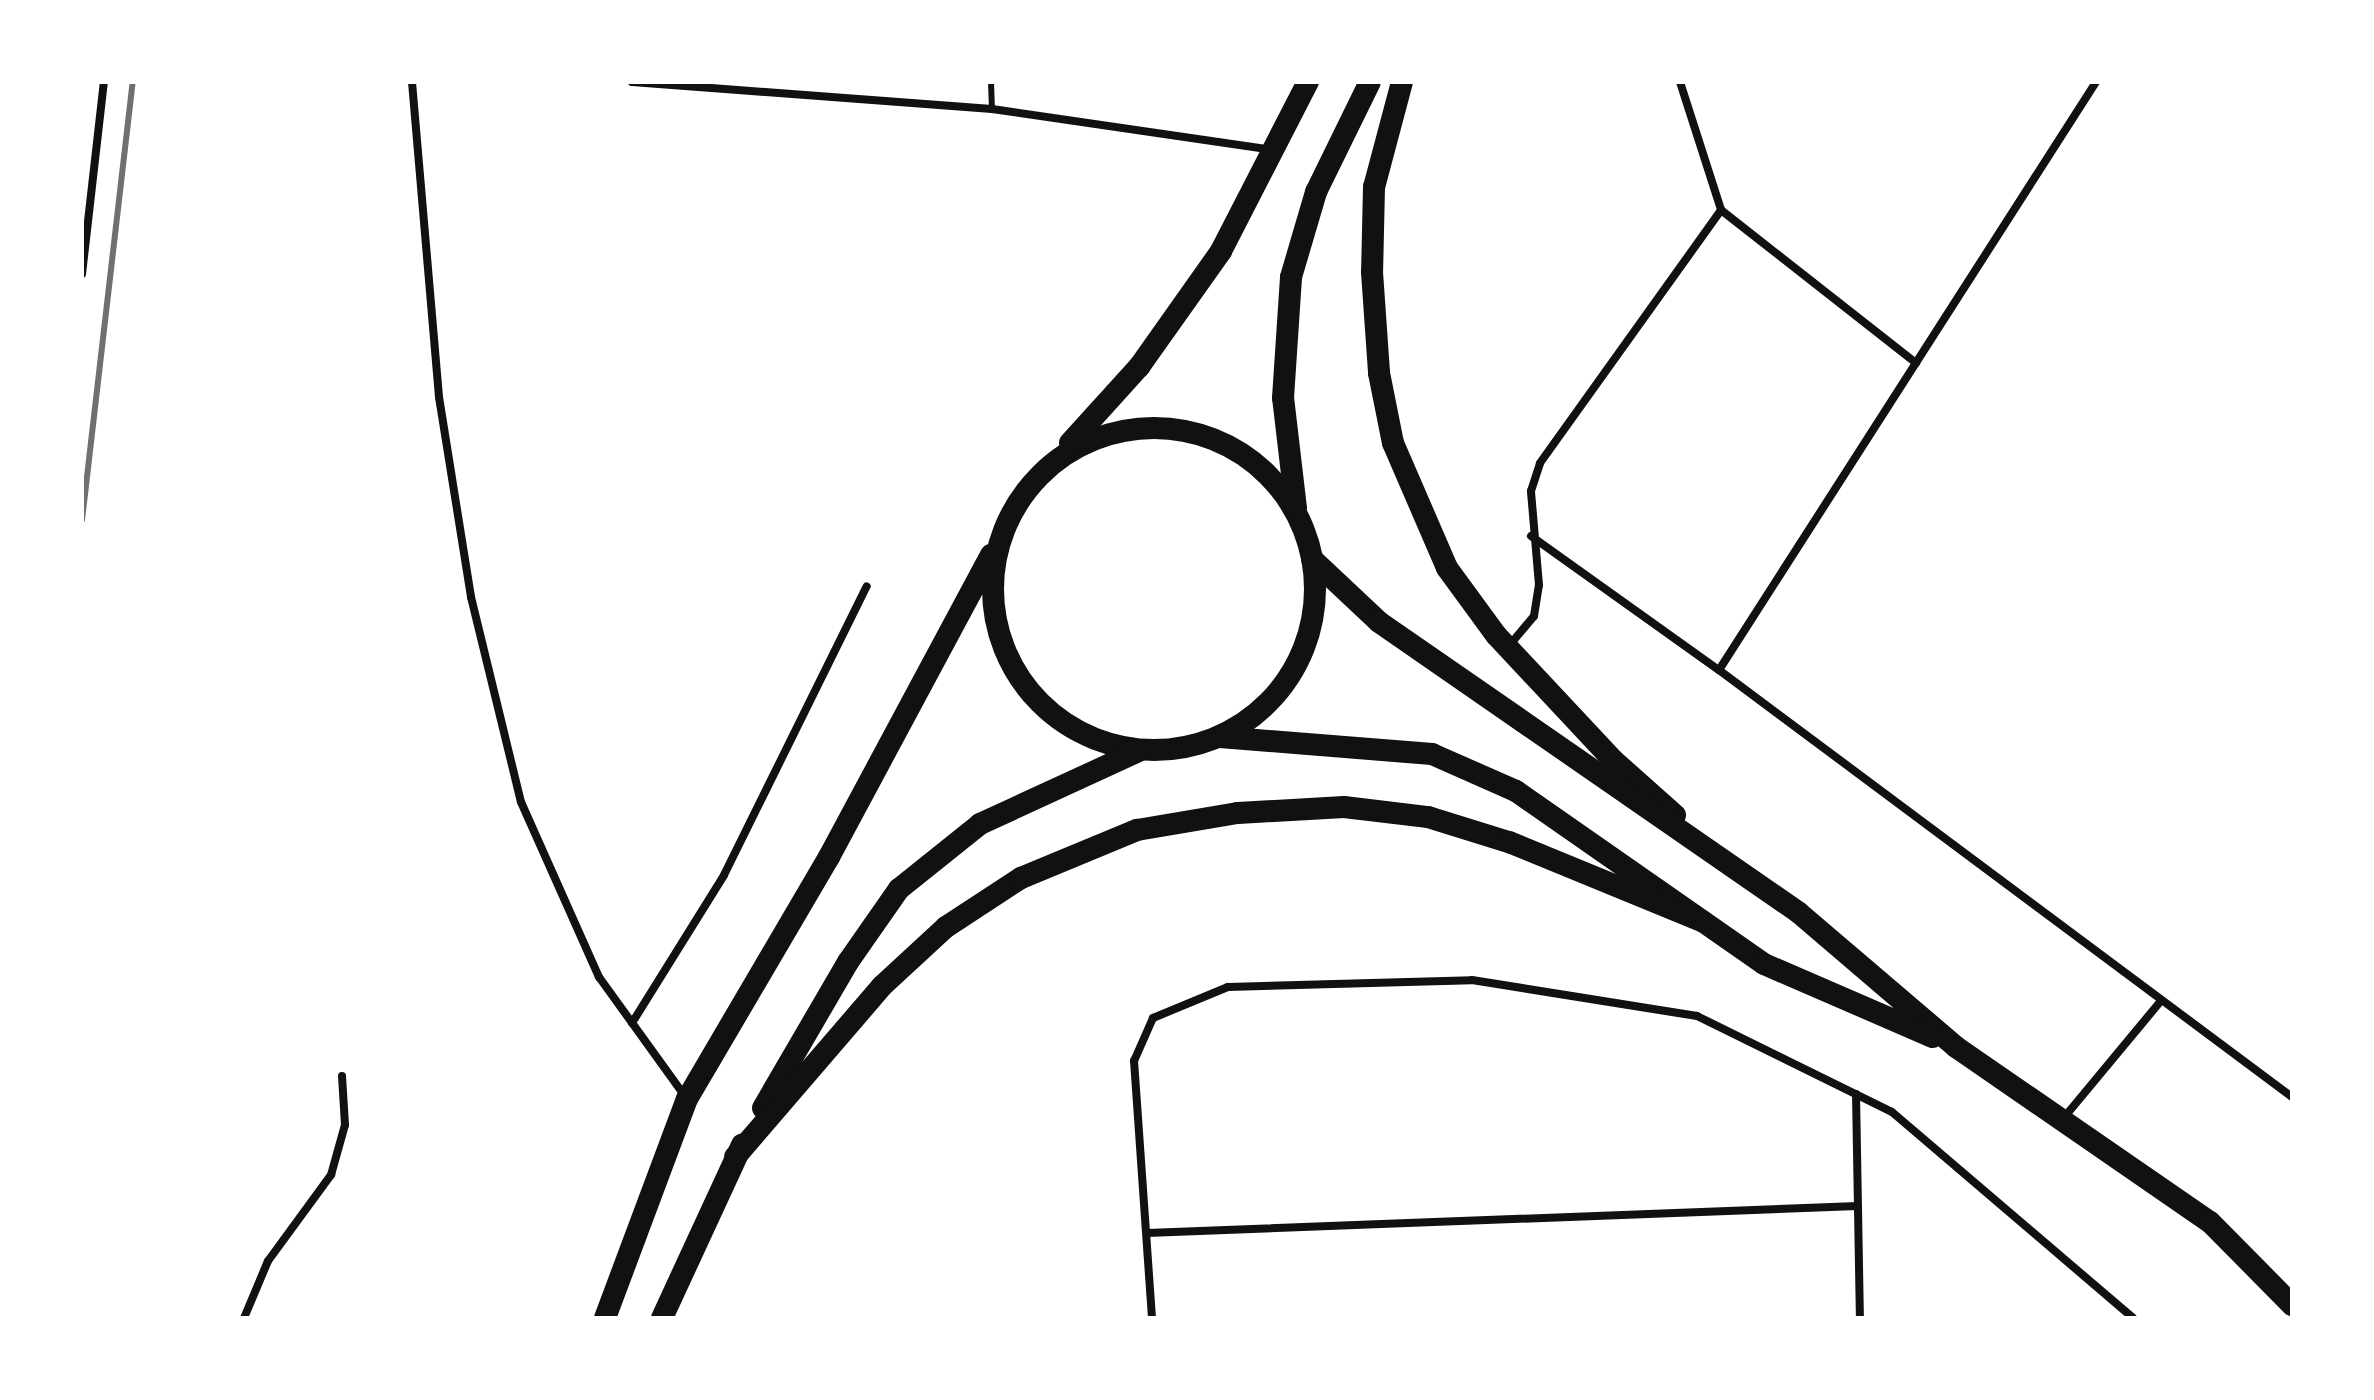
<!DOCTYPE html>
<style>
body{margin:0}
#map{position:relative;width:2374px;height:1400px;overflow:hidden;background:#fff;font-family:Helvetica,sans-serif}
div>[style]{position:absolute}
.service>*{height:6px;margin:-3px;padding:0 3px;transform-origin:3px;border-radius:3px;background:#111}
.minor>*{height:8px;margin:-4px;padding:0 4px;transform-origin:4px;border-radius:4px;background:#111}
.trunk>*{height:22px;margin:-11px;padding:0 11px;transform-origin:11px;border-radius:11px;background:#111}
.trunk>.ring{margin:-11px;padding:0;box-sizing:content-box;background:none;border:22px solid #111;border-radius:50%}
.rail>*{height:6px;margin:-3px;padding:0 3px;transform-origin:3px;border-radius:3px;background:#707070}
span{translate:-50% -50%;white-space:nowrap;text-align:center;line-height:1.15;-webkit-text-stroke:8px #fff;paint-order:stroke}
.frame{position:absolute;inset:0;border:84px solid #fff;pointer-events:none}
</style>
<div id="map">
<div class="service">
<i style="left:991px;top:82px;width:27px;rotate:88deg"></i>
</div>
<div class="minor">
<i style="left:412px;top:82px;width:316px;rotate:85.1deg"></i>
<i style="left:439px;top:397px;width:203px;rotate:80.9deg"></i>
<i style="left:471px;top:597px;width:211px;rotate:76.3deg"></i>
<i style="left:521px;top:802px;width:192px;rotate:66deg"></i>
<i style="left:599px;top:977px;width:145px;rotate:54.2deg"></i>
<i style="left:632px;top:82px;width:361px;rotate:4.3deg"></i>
<i style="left:992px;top:109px;width:283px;rotate:8.3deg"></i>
<i style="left:1680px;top:82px;width:134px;rotate:72.2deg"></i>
<i style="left:1721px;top:210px;width:248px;rotate:38.1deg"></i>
<i style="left:82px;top:274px;width:193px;rotate:-83.5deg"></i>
<i style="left:1531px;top:536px;width:231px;rotate:35.5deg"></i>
<i style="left:1719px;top:670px;width:715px;rotate:36.69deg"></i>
<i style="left:1508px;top:647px;width:40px;rotate:-50deg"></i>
<i style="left:1534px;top:616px;width:31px;rotate:-81deg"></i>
<i style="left:1539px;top:585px;width:94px;rotate:-94.9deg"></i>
<i style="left:1531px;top:491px;width:29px;rotate:-72deg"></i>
<i style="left:1540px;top:463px;width:311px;rotate:-54.4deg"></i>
<i style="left:1719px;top:670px;width:698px;rotate:-57.33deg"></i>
<i style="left:632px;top:1023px;width:174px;rotate:-58.1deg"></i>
<i style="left:724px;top:875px;width:322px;rotate:-63.7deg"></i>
<i style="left:1856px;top:1094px;width:224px;rotate:89deg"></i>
<i style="left:2062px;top:1120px;width:153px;rotate:-50.3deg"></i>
<i style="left:1147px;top:1233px;width:711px;rotate:-2.18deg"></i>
<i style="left:244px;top:1318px;width:62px;rotate:-67.2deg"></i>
<i style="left:268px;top:1261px;width:107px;rotate:-53.8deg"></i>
<i style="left:331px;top:1175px;width:52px;rotate:-74.4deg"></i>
<i style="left:345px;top:1125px;width:49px;rotate:-93.5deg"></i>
<i style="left:1152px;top:1318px;width:258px;rotate:-94deg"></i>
<i style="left:1134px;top:1061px;width:47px;rotate:-66.2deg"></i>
<i style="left:1153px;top:1018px;width:81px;rotate:-22.5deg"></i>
<i style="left:1228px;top:987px;width:244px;rotate:-1.6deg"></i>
<i style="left:1472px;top:980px;width:228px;rotate:9.1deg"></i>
<i style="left:1697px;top:1016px;width:217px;rotate:26.2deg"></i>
<i style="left:1892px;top:1112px;width:317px;rotate:40.5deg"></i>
</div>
<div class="trunk">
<i style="left:1402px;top:82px;width:109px;rotate:104.9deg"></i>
<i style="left:1374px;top:187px;width:85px;rotate:91.3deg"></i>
<i style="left:1372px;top:272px;width:101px;rotate:86deg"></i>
<i style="left:1379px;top:373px;width:71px;rotate:78.7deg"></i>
<i style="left:1393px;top:443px;width:136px;rotate:66.6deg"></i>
<i style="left:1447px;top:568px;width:83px;rotate:53.8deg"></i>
<i style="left:1496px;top:635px;width:171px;rotate:46.9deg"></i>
<i style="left:1613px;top:760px;width:83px;rotate:41.6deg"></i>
<i class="ring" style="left:993px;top:428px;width:300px;height:300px"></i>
<i style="left:1070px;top:443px;width:103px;rotate:-47.8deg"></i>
<i style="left:1139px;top:367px;width:142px;rotate:-54.7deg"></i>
<i style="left:1221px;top:251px;width:190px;rotate:-62.8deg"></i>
<i style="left:1296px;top:508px;width:111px;rotate:-96.7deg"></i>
<i style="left:1283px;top:398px;width:121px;rotate:-86.2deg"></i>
<i style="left:1291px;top:277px;width:89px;rotate:-73.6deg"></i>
<i style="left:1316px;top:192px;width:123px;rotate:-63.9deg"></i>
<i style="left:1312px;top:559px;width:92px;rotate:43.2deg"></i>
<i style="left:1379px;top:622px;width:510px;rotate:34.69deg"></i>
<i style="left:1798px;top:912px;width:208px;rotate:40.5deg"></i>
<i style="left:1956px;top:1047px;width:308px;rotate:34.6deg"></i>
<i style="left:2210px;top:1222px;width:117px;rotate:45.3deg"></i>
<i style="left:1220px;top:737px;width:213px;rotate:4.6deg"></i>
<i style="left:1432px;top:754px;width:92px;rotate:23.8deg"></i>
<i style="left:1516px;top:791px;width:302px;rotate:34.9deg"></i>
<i style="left:1764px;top:964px;width:184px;rotate:23.4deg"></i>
<i style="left:763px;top:1108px;width:169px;rotate:-59.8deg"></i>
<i style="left:848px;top:962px;width:89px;rotate:-55.1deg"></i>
<i style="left:899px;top:889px;width:104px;rotate:-38.7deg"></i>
<i style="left:980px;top:824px;width:177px;rotate:-24.7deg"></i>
<i style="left:735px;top:1157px;width:225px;rotate:-49.3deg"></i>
<i style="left:882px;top:986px;width:87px;rotate:-42.7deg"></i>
<i style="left:946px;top:927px;width:90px;rotate:-33.2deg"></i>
<i style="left:1021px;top:878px;width:126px;rotate:-22.5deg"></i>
<i style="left:1137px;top:830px;width:102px;rotate:-9.6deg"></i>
<i style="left:1238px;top:813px;width:106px;rotate:-3.2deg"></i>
<i style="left:1344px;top:807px;width:85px;rotate:6.8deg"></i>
<i style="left:1428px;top:817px;width:85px;rotate:17.2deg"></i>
<i style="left:1509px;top:842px;width:209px;rotate:22.3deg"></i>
<i style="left:605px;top:1318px;width:234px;rotate:-69.5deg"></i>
<i style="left:687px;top:1099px;width:281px;rotate:-59.6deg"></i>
<i style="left:829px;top:857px;width:343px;rotate:-61.8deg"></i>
<i style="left:662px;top:1318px;width:191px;rotate:-65.2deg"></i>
</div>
<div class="rail">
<i style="left:82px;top:520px;width:441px;rotate:-83.4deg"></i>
</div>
<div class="frame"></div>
</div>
